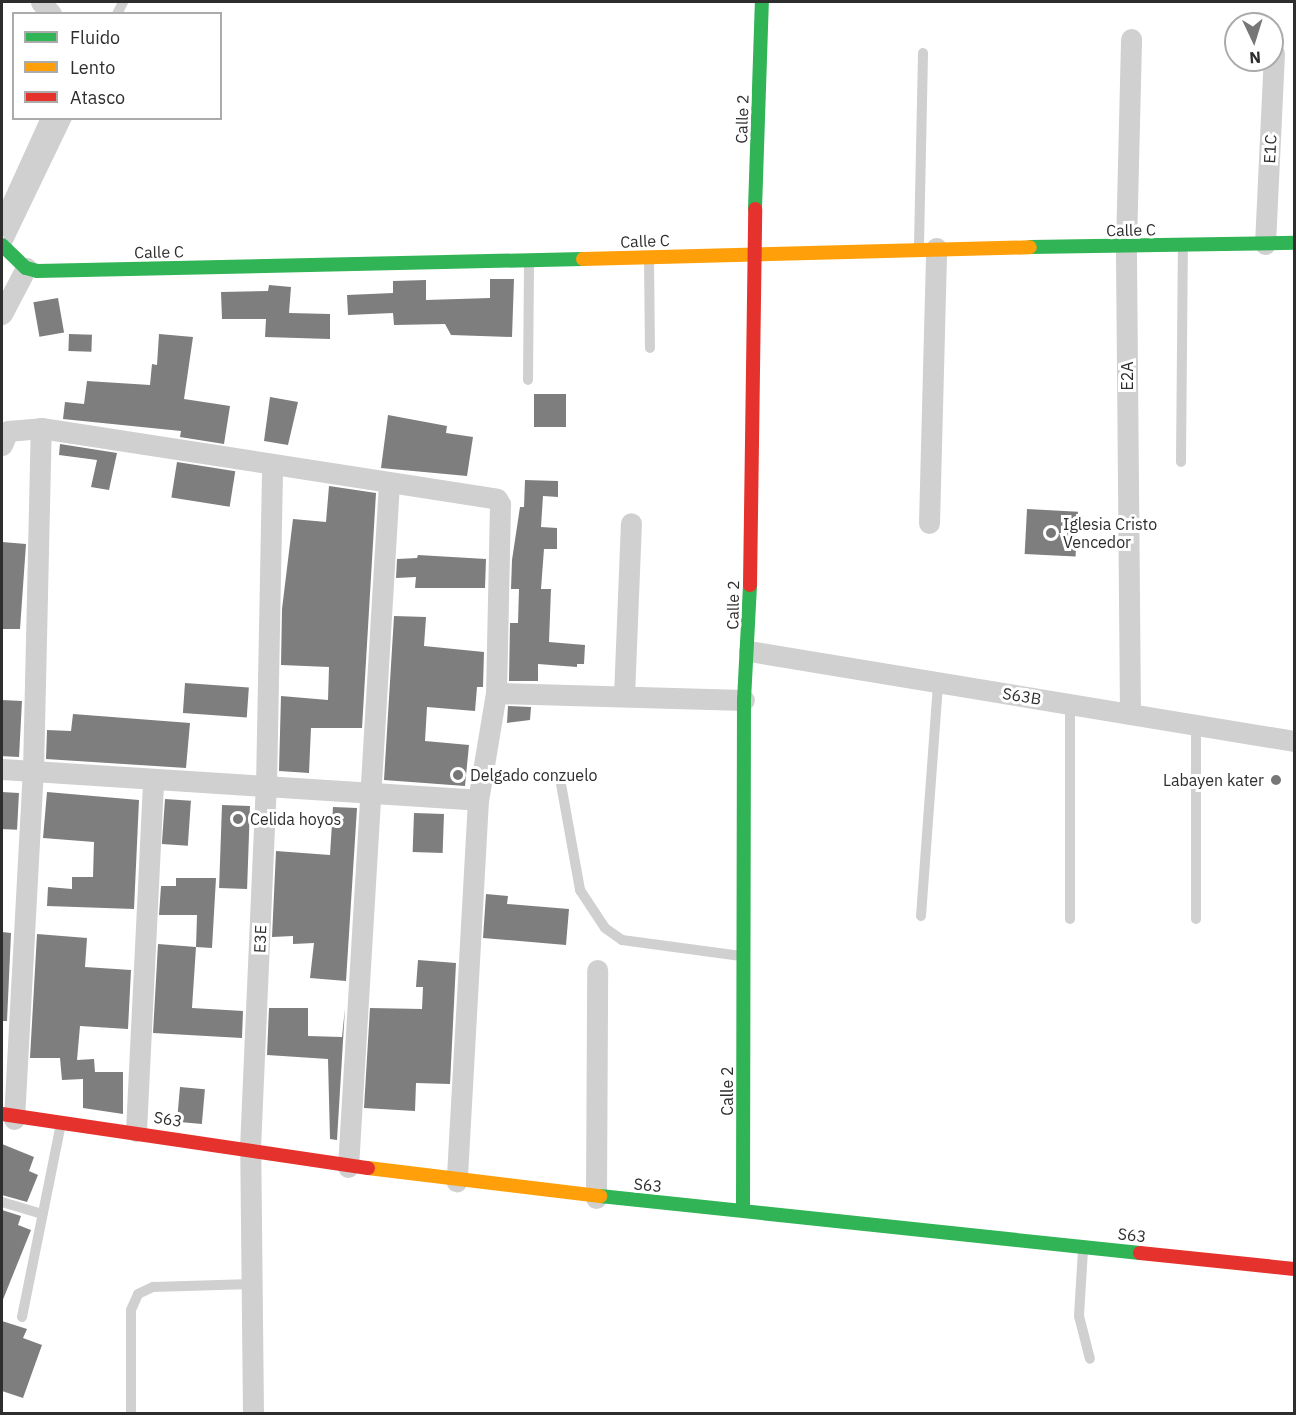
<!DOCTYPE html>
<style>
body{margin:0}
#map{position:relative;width:1296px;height:1415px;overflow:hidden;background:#fff;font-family:"IBM Plex Sans",sans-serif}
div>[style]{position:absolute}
.building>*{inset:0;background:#7e7e7e;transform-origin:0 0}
.lane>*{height:10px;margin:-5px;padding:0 5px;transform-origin:5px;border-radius:5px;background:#d0d0d0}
.street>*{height:21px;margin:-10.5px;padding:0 10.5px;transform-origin:10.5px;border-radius:10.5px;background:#d0d0d0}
.fast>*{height:14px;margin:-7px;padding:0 7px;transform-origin:7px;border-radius:7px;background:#30b455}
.slow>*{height:14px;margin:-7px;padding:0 7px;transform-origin:7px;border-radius:7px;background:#ff9f0a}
.jam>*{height:14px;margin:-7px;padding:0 7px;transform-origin:7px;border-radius:7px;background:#e5322d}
.dots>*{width:16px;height:16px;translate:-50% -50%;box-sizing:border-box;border:3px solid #fff;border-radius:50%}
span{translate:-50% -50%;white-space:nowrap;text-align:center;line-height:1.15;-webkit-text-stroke:6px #fff;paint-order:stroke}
.street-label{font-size:16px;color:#2e2e2e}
.poi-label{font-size:16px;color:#2e2e2e}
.left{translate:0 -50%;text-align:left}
.right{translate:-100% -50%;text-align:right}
.frame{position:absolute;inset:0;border:3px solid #2e2e2e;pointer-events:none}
.legend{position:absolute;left:12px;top:12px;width:210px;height:108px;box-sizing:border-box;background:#fff;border:2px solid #ababab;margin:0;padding:8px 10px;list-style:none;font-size:18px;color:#2e2e2e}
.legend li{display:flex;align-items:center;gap:12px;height:30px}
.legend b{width:30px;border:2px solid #ababab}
.north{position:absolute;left:1224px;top:12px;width:60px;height:60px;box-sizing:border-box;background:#fff;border:2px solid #ababab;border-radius:50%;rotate:176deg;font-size:16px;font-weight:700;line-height:24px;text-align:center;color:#2e2e2e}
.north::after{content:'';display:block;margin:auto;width:21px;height:27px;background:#777;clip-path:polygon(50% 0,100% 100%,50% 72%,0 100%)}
</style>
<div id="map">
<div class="building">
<i style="clip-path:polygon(490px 279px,514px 279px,512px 337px,451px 335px,445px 324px,394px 325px,393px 313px,348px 315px,347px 295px,393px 293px,393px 281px,426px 280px,426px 300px,490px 298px)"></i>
<i style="clip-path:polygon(269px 285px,291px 287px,289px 313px,330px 314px,330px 339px,265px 337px,266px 319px,222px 319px,221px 292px,268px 291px)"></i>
<i style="left:58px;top:298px;width:35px;height:25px;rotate:80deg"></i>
<i style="left:69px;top:334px;width:23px;height:17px;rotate:2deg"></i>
<i style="clip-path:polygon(159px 334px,193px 337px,184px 399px,230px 406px,224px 444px,180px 437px,181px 431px,63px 419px,65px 402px,84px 404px,87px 381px,150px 385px,152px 364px,157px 365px)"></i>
<i style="left:566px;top:394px;width:33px;height:32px;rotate:90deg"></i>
<i style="clip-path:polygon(270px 397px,298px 402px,288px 445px,264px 441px)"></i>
<i style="clip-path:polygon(388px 415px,447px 426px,446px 433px,473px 437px,467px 476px,381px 468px)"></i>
<i style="clip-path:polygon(60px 444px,117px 453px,109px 490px,91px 487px,97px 460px,59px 455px)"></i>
<i style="left:177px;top:462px;width:59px;height:36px;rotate:9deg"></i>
<i style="clip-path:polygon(525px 480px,558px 481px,558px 497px,543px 496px,541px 527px,557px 528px,557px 549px,544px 549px,541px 589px,551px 589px,549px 642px,585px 645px,584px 664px,577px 664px,577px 667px,538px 664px,538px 681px,509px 681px,510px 623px,518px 623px,519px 589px,511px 589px,512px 560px,520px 507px,524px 507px)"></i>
<i style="clip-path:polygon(329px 486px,376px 493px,362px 728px,311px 728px,309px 773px,279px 771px,281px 696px,328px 700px,329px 667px,281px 665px,282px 609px,293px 519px,326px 522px)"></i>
<i style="left:1027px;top:509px;width:51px;height:45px;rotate:3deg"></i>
<i style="clip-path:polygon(2px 542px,26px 544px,20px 629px,2px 629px)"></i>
<i style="clip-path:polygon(418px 555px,486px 559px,485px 588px,415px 588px,416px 577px,396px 578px,397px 559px,417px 558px)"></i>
<i style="clip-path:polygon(394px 616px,426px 617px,424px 646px,484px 652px,483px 687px,477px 687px,475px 711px,427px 707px,425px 741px,469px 745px,465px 786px,384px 780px)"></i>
<i style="left:185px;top:683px;width:64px;height:30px;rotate:4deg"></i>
<i style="left:2px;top:700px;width:20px;height:56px;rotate:3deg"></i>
<i style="clip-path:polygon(508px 706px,531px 707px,530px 720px,507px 723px)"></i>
<i style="clip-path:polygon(73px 714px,190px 723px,186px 768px,46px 759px,47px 730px,71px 731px)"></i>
<i style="left:2px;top:792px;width:17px;height:37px;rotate:3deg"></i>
<i style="clip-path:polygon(47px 792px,139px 800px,134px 909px,47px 906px,48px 887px,72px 889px,72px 877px,93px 877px,94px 842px,43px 838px)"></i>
<i style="left:165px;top:799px;width:26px;height:45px;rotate:4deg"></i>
<i style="left:222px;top:805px;width:28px;height:83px;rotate:2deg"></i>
<i style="clip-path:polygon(333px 807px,357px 808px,346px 981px,310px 978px,314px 943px,293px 944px,293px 936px,272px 937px,276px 851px,330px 855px)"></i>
<i style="left:414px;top:813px;width:30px;height:39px;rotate:2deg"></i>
<i style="clip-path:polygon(176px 878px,216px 878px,212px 948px,196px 947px,197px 915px,159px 915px,161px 886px,176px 886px)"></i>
<i style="clip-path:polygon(486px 894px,508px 896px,507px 904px,569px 909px,566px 945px,483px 938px)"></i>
<i style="clip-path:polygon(2px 932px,11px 933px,7px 1021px,2px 1021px)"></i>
<i style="clip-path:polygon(37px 934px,87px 938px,85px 967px,131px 970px,128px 1029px,80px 1026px,77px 1060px,94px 1059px,95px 1072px,123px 1072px,123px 1114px,83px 1108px,83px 1079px,62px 1080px,60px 1058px,30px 1058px)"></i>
<i style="clip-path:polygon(158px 944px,196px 947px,192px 1008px,243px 1011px,242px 1038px,153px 1033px)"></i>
<i style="clip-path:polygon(418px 960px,456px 963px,450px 1084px,416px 1083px,415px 1111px,364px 1108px,370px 1008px,422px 1009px,423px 987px,416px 987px)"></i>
<i style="clip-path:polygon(269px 1008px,308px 1008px,308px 1036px,342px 1037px,345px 1008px,337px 1140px,330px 1139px,328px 1059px,267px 1055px)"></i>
<i style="left:180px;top:1087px;width:25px;height:35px;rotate:5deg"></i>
<i style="clip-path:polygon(2px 1144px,34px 1157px,29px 1171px,38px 1175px,27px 1202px,2px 1195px)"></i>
<i style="clip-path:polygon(2px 1210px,21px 1216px,18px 1225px,31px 1230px,2px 1302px)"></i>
<i style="clip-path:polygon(2px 1321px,27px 1329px,23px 1338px,42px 1345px,23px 1398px,2px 1391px)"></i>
</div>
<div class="lane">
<i style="left:117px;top:14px;width:13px;rotate:-63deg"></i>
<i style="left:6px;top:245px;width:141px;rotate:-64.3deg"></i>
<i style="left:919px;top:245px;width:192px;rotate:-88.8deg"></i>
<i style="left:649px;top:258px;width:90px;rotate:89.4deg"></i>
<i style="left:528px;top:380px;width:118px;rotate:-89.5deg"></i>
<i style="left:1181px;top:462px;width:216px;rotate:-89.5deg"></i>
<i style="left:1070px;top:704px;width:215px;rotate:90deg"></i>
<i style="left:561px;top:784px;width:108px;rotate:79.8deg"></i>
<i style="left:580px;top:890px;width:45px;rotate:56.7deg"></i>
<i style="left:605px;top:928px;width:21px;rotate:35deg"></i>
<i style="left:622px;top:940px;width:120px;rotate:7.7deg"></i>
<i style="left:921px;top:916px;width:235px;rotate:-85.8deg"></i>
<i style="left:1196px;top:919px;width:194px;rotate:-90deg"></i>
<i style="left:2px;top:1202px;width:42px;rotate:16.7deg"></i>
<i style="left:1083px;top:1250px;width:66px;rotate:93.5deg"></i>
<i style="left:1079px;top:1316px;width:44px;rotate:75.7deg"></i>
<i style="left:22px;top:1317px;width:197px;rotate:-78.6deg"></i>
<i style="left:131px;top:1414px;width:104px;rotate:-90deg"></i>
<i style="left:131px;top:1310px;width:17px;rotate:-66deg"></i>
<i style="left:138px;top:1294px;width:17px;rotate:-25deg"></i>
<i style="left:153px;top:1287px;width:99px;rotate:-1.7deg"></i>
</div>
<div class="street">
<i style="left:41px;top:2px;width:16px;rotate:50deg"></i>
<i style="left:2px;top:226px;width:119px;rotate:-65.6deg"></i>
<i style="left:1265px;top:244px;width:191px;rotate:-87.3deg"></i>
<i style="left:2px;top:314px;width:52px;rotate:-62.4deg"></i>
<i style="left:2px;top:445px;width:15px;rotate:-67deg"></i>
<i style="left:8px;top:431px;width:33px;rotate:-5deg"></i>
<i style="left:41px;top:428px;width:461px;rotate:8.8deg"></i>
<i style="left:497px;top:499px;width:6px;rotate:59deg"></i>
<i style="left:500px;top:504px;width:189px;rotate:91.2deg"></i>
<i style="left:496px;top:693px;width:109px;rotate:99.5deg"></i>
<i style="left:478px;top:800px;width:382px;rotate:93.2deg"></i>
<i style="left:929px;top:523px;width:275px;rotate:-88.5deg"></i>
<i style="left:749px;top:651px;width:552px;rotate:9.38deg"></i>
<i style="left:496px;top:693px;width:248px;rotate:1.6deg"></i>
<i style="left:624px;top:696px;width:173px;rotate:-87.7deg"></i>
<i style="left:1130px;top:714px;width:468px;rotate:-90.5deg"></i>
<i style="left:1126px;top:246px;width:207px;rotate:-88.6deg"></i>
<i style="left:2px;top:769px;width:477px;rotate:3.7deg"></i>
<i style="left:14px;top:1119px;width:349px;rotate:-86.9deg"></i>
<i style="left:33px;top:771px;width:343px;rotate:-88.7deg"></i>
<i style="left:136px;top:1131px;width:351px;rotate:-87.2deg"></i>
<i style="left:348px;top:1167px;width:685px;rotate:-86.57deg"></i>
<i style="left:596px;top:1198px;width:228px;rotate:-89.7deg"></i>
<i style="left:253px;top:1414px;width:266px;rotate:-90.6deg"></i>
<i style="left:250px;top:1148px;width:363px;rotate:-87.5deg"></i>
<i style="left:266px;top:785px;width:320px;rotate:-88.9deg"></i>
</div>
<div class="fast">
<i style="left:755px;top:209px;width:207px;rotate:-88.1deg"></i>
<i style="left:2px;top:245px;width:33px;rotate:44deg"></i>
<i style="left:26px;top:268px;width:11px;rotate:15deg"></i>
<i style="left:37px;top:271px;width:546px;rotate:-1.26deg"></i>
<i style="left:1030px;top:247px;width:264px;rotate:-0.9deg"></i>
<i style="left:600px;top:1196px;width:543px;rotate:6.03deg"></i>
<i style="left:743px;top:1209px;width:509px;rotate:-89.89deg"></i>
<i style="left:744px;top:700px;width:115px;rotate:-87deg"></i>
</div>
<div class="slow">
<i style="left:583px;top:259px;width:447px;rotate:-1.5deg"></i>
<i style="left:368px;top:1168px;width:234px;rotate:6.9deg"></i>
</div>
<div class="jam">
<i style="left:750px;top:585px;width:376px;rotate:-89.2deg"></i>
<i style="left:2px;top:1114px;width:370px;rotate:8.4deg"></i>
<i style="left:1140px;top:1253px;width:155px;rotate:5.9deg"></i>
</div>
<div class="dots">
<i style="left:1051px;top:533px;background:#777"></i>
<i style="left:458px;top:775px;background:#777"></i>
<i style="left:1276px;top:780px;background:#777"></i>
<i style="left:238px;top:819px;background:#777"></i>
</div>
<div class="street-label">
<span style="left:742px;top:119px;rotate:-88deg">Calle 2</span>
<span style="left:1270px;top:149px;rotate:-87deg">E1C</span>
<span style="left:1131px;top:230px;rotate:-1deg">Calle C</span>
<span style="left:645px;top:241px;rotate:-2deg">Calle C</span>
<span style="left:159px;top:252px;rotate:-1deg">Calle C</span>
<span style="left:1127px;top:376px;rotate:-90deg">E2A</span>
<span style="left:733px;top:605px;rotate:-89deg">Calle 2</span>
<span style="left:1022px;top:696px;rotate:9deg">S63B</span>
<span style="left:260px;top:939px;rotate:-88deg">E3E</span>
<span style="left:727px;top:1091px;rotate:-90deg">Calle 2</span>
<span style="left:168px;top:1119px;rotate:9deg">S63</span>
<span style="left:648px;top:1185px;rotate:5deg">S63</span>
<span style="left:1132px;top:1235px;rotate:6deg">S63</span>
</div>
<div class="poi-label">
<span class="left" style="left:1063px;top:533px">Iglesia Cristo<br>Vencedor</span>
<span class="left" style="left:470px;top:775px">Delgado conzuelo</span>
<span class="right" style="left:1264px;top:780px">Labayen kater</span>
<span class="left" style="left:250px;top:819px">Celida hoyos</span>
</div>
<div class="frame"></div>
<ul class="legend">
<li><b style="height:8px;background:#30b455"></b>Fluido</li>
<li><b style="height:8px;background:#ff9f0a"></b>Lento</li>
<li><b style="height:8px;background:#e5322d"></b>Atasco</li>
</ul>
<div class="north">N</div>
</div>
